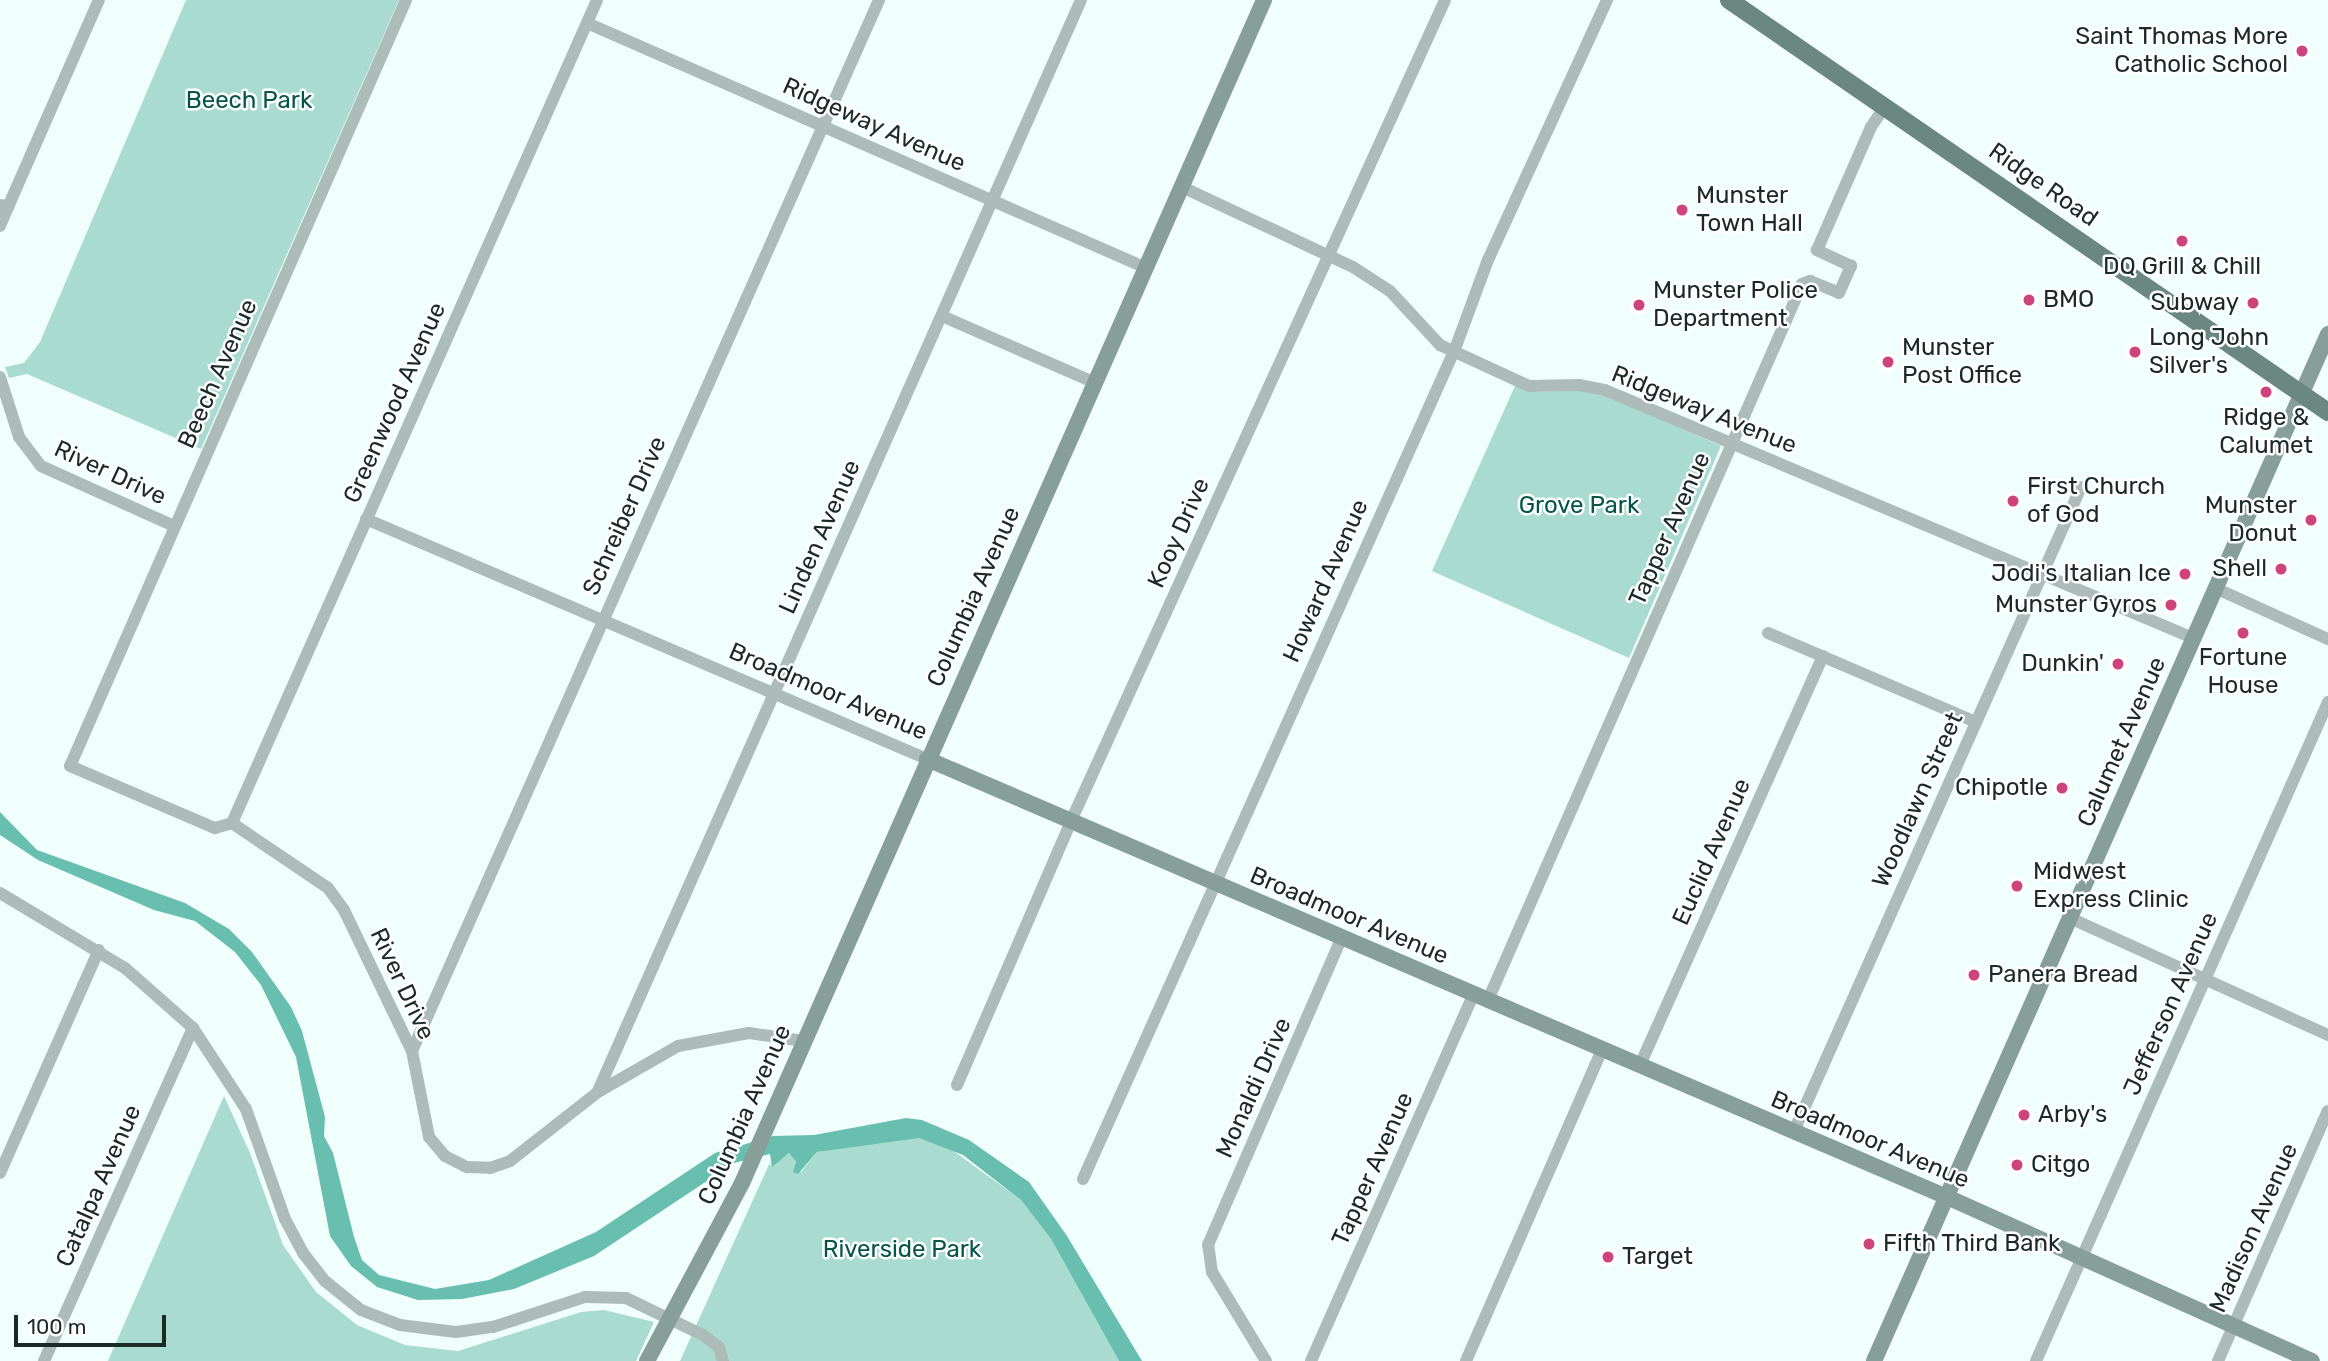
<!DOCTYPE html>
<style>
body{margin:0}
#map{position:relative;width:2328px;height:1361px;overflow:hidden;background:#f0fffc;font-family:Rubik,sans-serif}
div>[style]{position:absolute}
.green>*{inset:0;background:#a9dbd0}
.water>*{inset:0;background:#68bfb0}
.street>*{height:12px;margin:-6px;padding:0 6px;transform-origin:6px;border-radius:6px;background:#adbcb9}
.secondary>*{height:16px;margin:-8px;padding:0 8px;transform-origin:8px;border-radius:8px;background:#879e99}
.primary>*{height:18px;margin:-9px;padding:0 9px;transform-origin:9px;border-radius:9px;background:#6b8781}
.dots>*{width:19px;height:19px;translate:-50% -50%;box-sizing:border-box;border:4px solid #fff;border-radius:50%}
span{translate:-50% -50%;white-space:nowrap;text-align:center;line-height:1.15;-webkit-text-stroke:5px #fff;paint-order:stroke}
.poi-label{font-size:24px;color:#1c2a27}
.right{translate:-100% -50%;text-align:right}
.left{translate:0 -50%;text-align:left}
.park-label{font-size:24px;color:#05554a}
.street-label{font-size:24px;color:#1c2a27}
.scale{position:absolute;left:14px;top:1315px;width:152px;height:32px;box-sizing:border-box;border:4px solid #1c2a27;border-top:0;padding-left:9px;font-size:21px;line-height:24px;white-space:nowrap;color:#1c2a27;-webkit-text-stroke:5px #fff;paint-order:stroke}
</style>
<div id="map">
<div class="green">
<i style="clip-path:polygon(186px 0,399px 0,201px 449px,27px 374px,9px 378px,5px 367px,24px 363px,40px 342px)"></i>
<i style="clip-path:polygon(1515px 386px,1540px 392px,1592px 389px,1721px 446px,1629px 658px,1432px 571px)"></i>
<i style="clip-path:polygon(224px 1096px,250px 1153px,283px 1245px,316px 1292px,357px 1325px,405px 1345px,458px 1351px,581px 1312px,604px 1310px,654px 1322px,636px 1361px,108px 1361px)"></i>
<i style="clip-path:polygon(901px 1138px,919px 1138px,948px 1147px,1021px 1200px,1051px 1239px,1119px 1361px,680px 1361px,771px 1160px,770px 1166px,790px 1153px,801px 1172px,817px 1152px)"></i>
</div>
<div class="water">
<i style="clip-path:polygon(0 812px,37px 850px,185px 903px,229px 929px,252px 952px,291px 1007px,302px 1031px,325px 1117px,324px 1136px,333px 1153px,354px 1237px,362px 1260px,379px 1275px,435px 1289px,489px 1280px,596px 1232px,715px 1153px,773px 1136px,814px 1135px,906px 1118px,922px 1120px,969px 1140px,1029px 1182px,1067px 1236px,1142px 1361px,1119px 1361px,1051px 1239px,1021px 1200px,963px 1155px,919px 1138px,817px 1152px,798px 1174px,793px 1172px,796px 1162px,789px 1153px,772px 1167px,770px 1154px,734px 1163px,594px 1256px,514px 1289px,462px 1299px,418px 1300px,377px 1287px,351px 1266px,330px 1236px,296px 1057px,261px 985px,235px 952px,195px 921px,154px 910px,38px 860px,0 835px)"></i>
</div>
<div class="street">
<i style="left:406px;top:0;width:836px;rotate:113.68deg"></i>
<i style="left:70px;top:766px;width:158px;rotate:23.2deg"></i>
<i style="left:215px;top:828px;width:18px;rotate:-16deg"></i>
<i style="left:232px;top:823px;width:116px;rotate:34.1deg"></i>
<i style="left:328px;top:888px;width:27px;rotate:54deg"></i>
<i style="left:344px;top:910px;width:157px;rotate:64.3deg"></i>
<i style="left:412px;top:1051px;width:88px;rotate:78.8deg"></i>
<i style="left:429px;top:1137px;width:25px;rotate:50deg"></i>
<i style="left:445px;top:1156px;width:25px;rotate:27deg"></i>
<i style="left:467px;top:1167px;width:23px;rotate:2deg"></i>
<i style="left:490px;top:1168px;width:21px;rotate:-19deg"></i>
<i style="left:510px;top:1161px;width:112px;rotate:-38.1deg"></i>
<i style="left:598px;top:1092px;width:92px;rotate:-29.9deg"></i>
<i style="left:678px;top:1046px;width:72px;rotate:-10.4deg"></i>
<i style="left:749px;top:1033px;width:55px;rotate:8.4deg"></i>
<i style="left:587px;top:23px;width:608px;rotate:23.66deg"></i>
<i style="left:1182px;top:187px;width:189px;rotate:25.1deg"></i>
<i style="left:1353px;top:267px;width:44px;rotate:33deg"></i>
<i style="left:1390px;top:291px;width:74px;rotate:47.2deg"></i>
<i style="left:1440px;top:345px;width:98px;rotate:24.7deg"></i>
<i style="left:1529px;top:386px;width:50px;rotate:-1.1deg"></i>
<i style="left:1579px;top:385px;width:26px;rotate:11deg"></i>
<i style="left:1605px;top:390px;width:638px;rotate:22.87deg"></i>
<i style="left:8px;top:207px;width:226px;rotate:-66.3deg"></i>
<i style="left:0;top:226px;width:21px;rotate:-67deg"></i>
<i style="left:8px;top:207px;width:7px;rotate:-164deg"></i>
<i style="left:942px;top:316px;width:165px;rotate:23.6deg"></i>
<i style="left:0;top:377px;width:63px;rotate:72.4deg"></i>
<i style="left:19px;top:437px;width:36px;rotate:53deg"></i>
<i style="left:41px;top:466px;width:146px;rotate:24.3deg"></i>
<i style="left:366px;top:519px;width:610px;rotate:23.16deg"></i>
<i style="left:2215px;top:588px;width:124px;rotate:24.3deg"></i>
<i style="left:1768px;top:633px;width:226px;rotate:23.2deg"></i>
<i style="left:232px;top:823px;width:900px;rotate:-66.08deg"></i>
<i style="left:0;top:893px;width:146px;rotate:31deg"></i>
<i style="left:125px;top:968px;width:91px;rotate:41.4deg"></i>
<i style="left:193px;top:1028px;width:97px;rotate:56.8deg"></i>
<i style="left:246px;top:1109px;width:117px;rotate:70.5deg"></i>
<i style="left:285px;top:1219px;width:38px;rotate:62deg"></i>
<i style="left:303px;top:1253px;width:36px;rotate:52deg"></i>
<i style="left:325px;top:1281px;width:46px;rotate:38.9deg"></i>
<i style="left:361px;top:1310px;width:42px;rotate:21deg"></i>
<i style="left:400px;top:1325px;width:56px;rotate:7.1deg"></i>
<i style="left:456px;top:1332px;width:37px;rotate:-8deg"></i>
<i style="left:493px;top:1327px;width:97px;rotate:-18.1deg"></i>
<i style="left:585px;top:1297px;width:41px;rotate:1.4deg"></i>
<i style="left:626px;top:1298px;width:85px;rotate:25.7deg"></i>
<i style="left:703px;top:1335px;width:20px;rotate:37deg"></i>
<i style="left:719px;top:1347px;width:15px;rotate:74deg"></i>
<i style="left:2070px;top:918px;width:283px;rotate:24.4deg"></i>
<i style="left:1488px;top:1000px;width:782px;rotate:-66.32deg"></i>
<i style="left:1802px;top:284px;width:9px;rotate:-21deg"></i>
<i style="left:1810px;top:281px;width:31px;rotate:22deg"></i>
<i style="left:1839px;top:293px;width:30px;rotate:-66deg"></i>
<i style="left:1851px;top:266px;width:38px;rotate:-155deg"></i>
<i style="left:1817px;top:250px;width:134px;rotate:-66.3deg"></i>
<i style="left:1871px;top:127px;width:27px;rotate:-56deg"></i>
<i style="left:412px;top:1051px;width:1150px;rotate:-66.04deg"></i>
<i style="left:1640px;top:1065px;width:448px;rotate:-65.9deg"></i>
<i style="left:957px;top:1085px;width:288px;rotate:-66.6deg"></i>
<i style="left:1071px;top:821px;width:902px;rotate:-65.51deg"></i>
<i style="left:598px;top:1091px;width:1193px;rotate:-66.12deg"></i>
<i style="left:1794px;top:1131px;width:705px;rotate:-65.98deg"></i>
<i style="left:0;top:1173px;width:244px;rotate:-66.1deg"></i>
<i style="left:1083px;top:1179px;width:910px;rotate:-65.86deg"></i>
<i style="left:1455px;top:349px;width:95px;rotate:-69.7deg"></i>
<i style="left:1488px;top:260px;width:286px;rotate:-65.4deg"></i>
<i style="left:44px;top:1361px;width:365px;rotate:-65.9deg"></i>
<i style="left:1266px;top:1361px;width:104px;rotate:-121.2deg"></i>
<i style="left:1212px;top:1272px;width:27px;rotate:-98deg"></i>
<i style="left:1208px;top:1245px;width:336px;rotate:-66.5deg"></i>
<i style="left:1311px;top:1361px;width:402px;rotate:-66.1deg"></i>
<i style="left:1466px;top:1361px;width:340px;rotate:-66.4deg"></i>
<i style="left:2036px;top:1361px;width:721px;rotate:-66.1deg"></i>
<i style="left:2218px;top:1361px;width:273px;rotate:-66.3deg"></i>
</div>
<div class="secondary">
<i style="left:927px;top:759px;width:1110px;rotate:23.24deg"></i>
<i style="left:1947px;top:1197px;width:400px;rotate:24.2deg"></i>
<i style="left:647px;top:1361px;width:202px;rotate:-61.9deg"></i>
<i style="left:742px;top:1183px;width:1293px;rotate:-66.19deg"></i>
<i style="left:1874px;top:1361px;width:1123px;rotate:-66.15deg"></i>
</div>
<div class="primary">
<i style="left:1729px;top:0;width:727px;rotate:34.52deg"></i>
</div>
<div class="dots">
<i style="left:2302px;top:51px;background:#cd437b"></i>
<i style="left:1682px;top:210px;background:#cd437b"></i>
<i style="left:2182px;top:241px;background:#cd437b"></i>
<i style="left:2029px;top:300px;background:#cd437b"></i>
<i style="left:2253px;top:303px;background:#cd437b"></i>
<i style="left:1639px;top:305px;background:#cd437b"></i>
<i style="left:2135px;top:352px;background:#cd437b"></i>
<i style="left:1888px;top:362px;background:#cd437b"></i>
<i style="left:2266px;top:392px;background:#cd437b"></i>
<i style="left:2013px;top:501px;background:#cd437b"></i>
<i style="left:2311px;top:520px;background:#cd437b"></i>
<i style="left:2281px;top:569px;background:#cd437b"></i>
<i style="left:2185px;top:574px;background:#cd437b"></i>
<i style="left:2171px;top:605px;background:#cd437b"></i>
<i style="left:2243px;top:633px;background:#cd437b"></i>
<i style="left:2118px;top:664px;background:#cd437b"></i>
<i style="left:2062px;top:788px;background:#cd437b"></i>
<i style="left:2017px;top:886px;background:#cd437b"></i>
<i style="left:1974px;top:975px;background:#cd437b"></i>
<i style="left:2024px;top:1115px;background:#cd437b"></i>
<i style="left:2017px;top:1165px;background:#cd437b"></i>
<i style="left:1869px;top:1244px;background:#cd437b"></i>
<i style="left:1608px;top:1257px;background:#cd437b"></i>
</div>
<div class="poi-label">
<span class="right" style="left:2288px;top:51px">Saint Thomas More<br>Catholic School</span>
<span class="left" style="left:1696px;top:210px">Munster<br>Town Hall</span>
<span style="left:2182px;top:267px">DQ Grill &amp; Chill</span>
<span class="left" style="left:1653px;top:305px">Munster Police<br>Department</span>
<span class="left" style="left:2043px;top:300px">BMO</span>
<span class="right" style="left:2239px;top:303px">Subway</span>
<span class="left" style="left:2149px;top:352px">Long John<br>Silver's</span>
<span class="left" style="left:1902px;top:362px">Munster<br>Post Office</span>
<span style="left:2266px;top:432px">Ridge &amp;<br>Calumet</span>
<span class="left" style="left:2027px;top:501px">First Church<br>of God</span>
<span class="right" style="left:2297px;top:520px">Munster<br>Donut</span>
<span class="right" style="left:2267px;top:569px">Shell</span>
<span class="right" style="left:2171px;top:574px">Jodi's Italian Ice</span>
<span class="right" style="left:2157px;top:605px">Munster Gyros</span>
<span style="left:2243px;top:672px">Fortune<br>House</span>
<span class="right" style="left:2104px;top:664px">Dunkin'</span>
<span class="right" style="left:2048px;top:788px">Chipotle</span>
<span class="left" style="left:2033px;top:886px">Midwest<br>Express Clinic</span>
<span class="left" style="left:1988px;top:975px">Panera Bread</span>
<span class="left" style="left:2038px;top:1115px">Arby's</span>
<span class="left" style="left:2031px;top:1165px">Citgo</span>
<span class="left" style="left:1883px;top:1244px">Fifth Third Bank</span>
<span class="left" style="left:1622px;top:1257px">Target</span>
</div>
<div class="park-label">
<span style="left:249px;top:101px">Beech Park</span>
<span style="left:1579px;top:506px">Grove Park</span>
<span style="left:902px;top:1250px">Riverside Park</span>
</div>
<div class="street-label">
<span style="left:874px;top:125px;rotate:24deg">Ridgeway Avenue</span>
<span style="left:2043px;top:185px;rotate:35deg">Ridge Road</span>
<span style="left:218px;top:374px;rotate:-66deg">Beech Avenue</span>
<span style="left:395px;top:403px;rotate:-66deg">Greenwood Avenue</span>
<span style="left:1704px;top:410px;rotate:22deg">Ridgeway Avenue</span>
<span style="left:110px;top:473px;rotate:25deg">River Drive</span>
<span style="left:625px;top:516px;rotate:-66deg">Schreiber Drive</span>
<span style="left:1670px;top:529px;rotate:-66deg">Tapper Avenue</span>
<span style="left:1179px;top:533px;rotate:-66deg">Kooy Drive</span>
<span style="left:820px;top:537px;rotate:-66deg">Linden Avenue</span>
<span style="left:1326px;top:581px;rotate:-66deg">Howard Avenue</span>
<span style="left:974px;top:597px;rotate:-66deg">Columbia Avenue</span>
<span style="left:828px;top:692px;rotate:23deg">Broadmoor Avenue</span>
<span style="left:2122px;top:742px;rotate:-66deg">Calumet Avenue</span>
<span style="left:1918px;top:800px;rotate:-66deg">Woodlawn Street</span>
<span style="left:1712px;top:852px;rotate:-66deg">Euclid Avenue</span>
<span style="left:1349px;top:916px;rotate:23deg">Broadmoor Avenue</span>
<span style="left:402px;top:984px;rotate:65deg">River Drive</span>
<span style="left:2171px;top:1004px;rotate:-66deg">Jefferson Avenue</span>
<span style="left:1254px;top:1088px;rotate:-66deg">Monaldi Drive</span>
<span style="left:745px;top:1115px;rotate:-66deg">Columbia Avenue</span>
<span style="left:1870px;top:1140px;rotate:23deg">Broadmoor Avenue</span>
<span style="left:1373px;top:1169px;rotate:-66deg">Tapper Avenue</span>
<span style="left:99px;top:1186px;rotate:-66deg">Catalpa Avenue</span>
<span style="left:2254px;top:1228px;rotate:-66deg">Madison Avenue</span>
</div>
<div class="scale">100 m</div>
</div>
